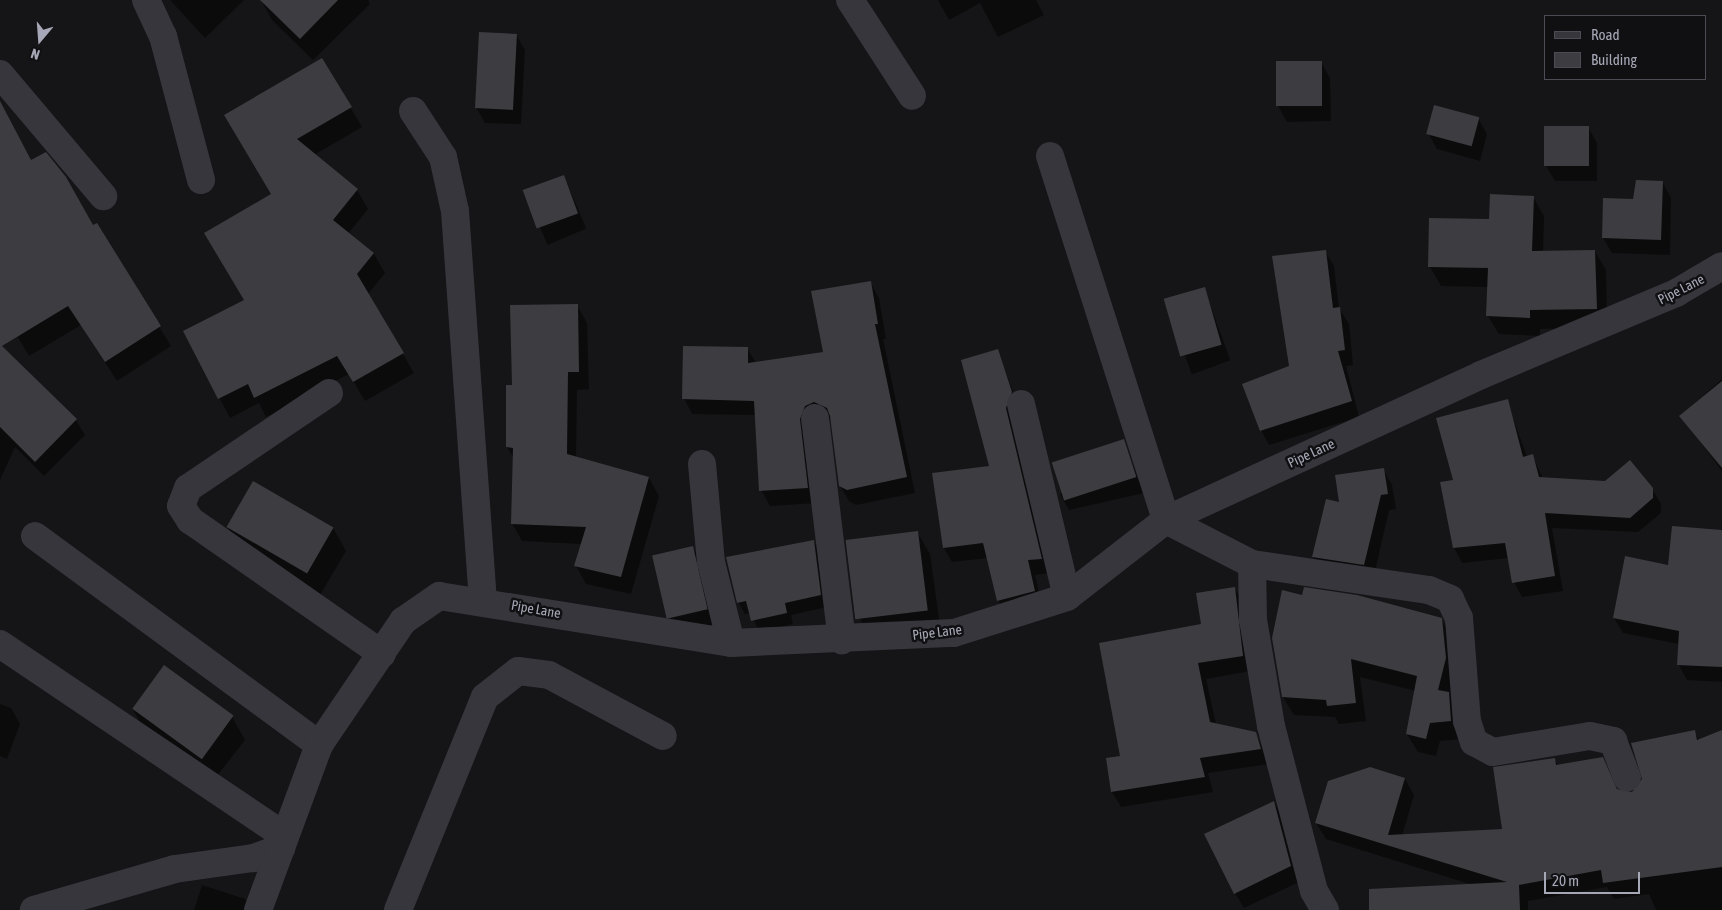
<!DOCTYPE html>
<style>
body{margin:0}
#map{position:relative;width:1722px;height:910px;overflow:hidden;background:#151517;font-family:"Asap Condensed",sans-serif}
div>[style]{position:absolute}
.shadow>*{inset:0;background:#0007;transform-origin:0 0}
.building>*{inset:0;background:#3d3c41;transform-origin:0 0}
.street>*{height:28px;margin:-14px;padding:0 14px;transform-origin:14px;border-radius:14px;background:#36363c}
span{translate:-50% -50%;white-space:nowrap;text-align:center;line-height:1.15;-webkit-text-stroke:5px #101012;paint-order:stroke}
.street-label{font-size:14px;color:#a7a8b7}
.legend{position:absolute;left:1544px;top:15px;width:162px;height:65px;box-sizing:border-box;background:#101012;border:1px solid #4c4d54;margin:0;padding:6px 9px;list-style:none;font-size:15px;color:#a7a8b7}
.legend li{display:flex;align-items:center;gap:10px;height:25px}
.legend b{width:25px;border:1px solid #4c4d54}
.north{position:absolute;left:15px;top:15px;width:50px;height:50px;-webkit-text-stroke:4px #101012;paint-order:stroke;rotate:198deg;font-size:14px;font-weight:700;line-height:20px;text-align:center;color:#a7a8b7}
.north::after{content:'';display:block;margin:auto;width:18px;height:22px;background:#a7a8b7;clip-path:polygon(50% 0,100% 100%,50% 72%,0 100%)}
.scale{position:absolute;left:1544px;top:872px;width:96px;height:22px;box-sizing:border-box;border:2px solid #a7a8b7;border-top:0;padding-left:6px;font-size:15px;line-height:18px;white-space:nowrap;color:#a7a8b7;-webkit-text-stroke:4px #101012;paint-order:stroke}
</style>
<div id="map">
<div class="shadow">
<i style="clip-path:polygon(170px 0,244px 0,205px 38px)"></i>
<i style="clip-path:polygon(261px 0,368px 0,370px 4px,313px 60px,272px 20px)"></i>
<i style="clip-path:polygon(1036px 0,1044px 15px,998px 37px,980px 3px,949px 20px,938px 0)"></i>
<i style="clip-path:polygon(516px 35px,525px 50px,521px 124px,485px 123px,476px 107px)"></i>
<i style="clip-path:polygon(322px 60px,362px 127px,314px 155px,357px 190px,368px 209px,348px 234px,374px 254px,385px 273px,368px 294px,414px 373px,365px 401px,349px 374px,266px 417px,259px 403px,230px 418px,185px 332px,246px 301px,272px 194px)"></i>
<i style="clip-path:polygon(1321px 62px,1330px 78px,1331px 121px,1287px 122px,1278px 106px)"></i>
<i style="clip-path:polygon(1478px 118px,1487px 134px,1480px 161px,1437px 149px,1428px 133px)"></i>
<i style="clip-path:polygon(1588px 127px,1597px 143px,1597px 181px,1555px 181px,1546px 166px)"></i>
<i style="left:564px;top:176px;width:57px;height:42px;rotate:67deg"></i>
<i style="clip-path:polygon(1663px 183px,1671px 198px,1670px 255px,1612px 253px,1603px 238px,1634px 200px)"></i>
<i style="clip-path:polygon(1533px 197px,1544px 216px,1543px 252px,1595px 251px,1606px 270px,1607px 327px,1540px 329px,1540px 336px,1499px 334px,1488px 316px,1489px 287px,1441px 286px,1430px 267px,1431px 219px,1491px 220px)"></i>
<i style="clip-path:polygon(101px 232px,171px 346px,117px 381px,81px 325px,29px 356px,6px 317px)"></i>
<i style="clip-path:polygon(1325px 251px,1334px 266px,1339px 308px,1349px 324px,1353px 365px,1346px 366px,1359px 417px,1269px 445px,1261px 430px,1291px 367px)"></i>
<i style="clip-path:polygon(870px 282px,879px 298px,886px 339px,883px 339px,915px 493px,856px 505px,849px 501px,840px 486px,832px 421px,823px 417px,816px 503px,770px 506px,761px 490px,756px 415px,692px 414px,684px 398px,747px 348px,756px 363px,824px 353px)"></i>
<i style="left:1204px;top:288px;width:77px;height:41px;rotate:70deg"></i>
<i style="clip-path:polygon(577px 305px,587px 323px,589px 389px,577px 390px,576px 458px,649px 478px,659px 496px,631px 594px,586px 584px,576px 566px,582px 544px,522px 541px,512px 523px,514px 459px,507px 447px,514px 386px)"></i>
<i style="clip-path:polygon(997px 350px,1019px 407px,1049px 573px,1035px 575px,1042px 606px,1006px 615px,998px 600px,988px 558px,952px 562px,944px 548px,990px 467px)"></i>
<i style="clip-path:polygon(0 369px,76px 420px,85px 435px,44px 476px,15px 447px,0 480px)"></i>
<i style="clip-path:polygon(1722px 379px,1722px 471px,1681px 416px)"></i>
<i style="clip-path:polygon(1507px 401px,1527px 457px,1533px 456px,1543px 479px,1652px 489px,1661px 504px,1661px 513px,1638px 532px,1552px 528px,1563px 591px,1522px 597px,1514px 582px,1509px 558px,1462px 563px,1454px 548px,1454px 481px)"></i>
<i style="clip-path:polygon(1123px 441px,1144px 493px,1069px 510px,1060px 494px)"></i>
<i style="clip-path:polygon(1383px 469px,1392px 485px,1396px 509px,1389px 510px,1373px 580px,1322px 572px,1313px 557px,1340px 504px)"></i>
<i style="clip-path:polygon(1722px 526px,1722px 682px,1687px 680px,1679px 665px,1679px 644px,1623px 633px,1614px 618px,1670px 566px,1721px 532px)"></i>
<i style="clip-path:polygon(228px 527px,333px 528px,346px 551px,320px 595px,241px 549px)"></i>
<i style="clip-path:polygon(917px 532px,930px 554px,941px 633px,873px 641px,860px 619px)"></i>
<i style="clip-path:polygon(814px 542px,820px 553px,827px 607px,791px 615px,793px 624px,759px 632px,751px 613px,745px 614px,738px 602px,728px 557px)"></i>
<i style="clip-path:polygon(692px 547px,701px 562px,714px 624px,676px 632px,667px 616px)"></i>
<i style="clip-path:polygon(1235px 589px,1244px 604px,1251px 671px,1206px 679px,1216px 724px,1256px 733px,1269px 764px,1208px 773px,1213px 792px,1121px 807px,1112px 792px,1108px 759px,1122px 757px,1203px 625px)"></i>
<i style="clip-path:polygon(1441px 619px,1452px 638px,1456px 677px,1451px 698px,1459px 711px,1461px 739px,1440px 741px,1436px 756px,1418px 752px,1407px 734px,1416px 691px,1360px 677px,1366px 721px,1339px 724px,1335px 717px,1294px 715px,1283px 697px,1273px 638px)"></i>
<i style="clip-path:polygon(0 704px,11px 708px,20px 724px,7px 759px,0 756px)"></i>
<i style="clip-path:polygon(132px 708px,232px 717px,245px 740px,213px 781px,145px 731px)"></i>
<i style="clip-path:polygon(1694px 731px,1699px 740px,1722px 731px,1722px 910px,1656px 910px,1649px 894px,1614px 899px,1607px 887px,1528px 901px,1528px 910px,1382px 910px,1473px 885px,1326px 839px,1316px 823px,1405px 779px,1414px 795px,1402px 836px,1503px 830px,1554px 759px,1558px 766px,1602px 759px,1618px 790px,1633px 793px)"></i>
<i style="clip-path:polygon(1274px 802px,1283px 817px,1299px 882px,1244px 908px,1235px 893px)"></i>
<i style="clip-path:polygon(202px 885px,245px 899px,252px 910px,194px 910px)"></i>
</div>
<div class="building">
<i style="clip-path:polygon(260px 0,338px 0,300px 39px)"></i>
<i style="left:479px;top:32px;width:38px;height:76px;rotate:3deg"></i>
<i style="clip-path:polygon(322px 58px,352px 107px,297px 139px,358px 189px,333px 220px,374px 253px,357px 274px,404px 353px,353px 382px,337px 356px,254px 398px,248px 384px,218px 399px,183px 331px,244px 300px,204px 233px,271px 194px,224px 115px)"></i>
<i style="left:1322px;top:61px;width:45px;height:46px;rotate:90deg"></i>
<i style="clip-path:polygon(0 101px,31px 160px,46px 152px,66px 177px,93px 225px,97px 223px,161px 326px,105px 362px,68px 306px,2px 346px,77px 419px,35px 462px,0 427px)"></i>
<i style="left:1434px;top:105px;width:47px;height:30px;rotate:15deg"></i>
<i style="left:1544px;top:126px;width:45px;height:40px"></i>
<i style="left:564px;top:175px;width:41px;height:44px;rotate:70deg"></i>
<i style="clip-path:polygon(1636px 180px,1663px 181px,1661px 240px,1602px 238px,1603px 198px,1633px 199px)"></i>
<i style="clip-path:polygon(1490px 194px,1534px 196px,1532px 251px,1595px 250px,1597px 309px,1530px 310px,1530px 318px,1486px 316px,1488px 268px,1428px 267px,1429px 218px,1489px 219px)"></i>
<i style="clip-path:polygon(1326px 250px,1333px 308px,1340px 307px,1345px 350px,1338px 351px,1352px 401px,1260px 431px,1242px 384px,1289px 366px,1272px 256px)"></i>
<i style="clip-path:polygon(871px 281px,878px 324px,875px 324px,907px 477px,847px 490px,839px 486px,830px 416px,827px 408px,814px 402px,805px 406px,800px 419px,808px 488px,759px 491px,754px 401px,682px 399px,683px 346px,748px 347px,748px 363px,823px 352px,811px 291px)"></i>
<i style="left:1205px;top:287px;width:60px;height:43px;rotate:74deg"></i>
<i style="clip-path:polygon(578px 304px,579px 372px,568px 372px,567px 454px,649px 477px,621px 577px,574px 566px,586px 527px,511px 524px,513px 448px,506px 447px,506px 385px,512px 385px,510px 305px)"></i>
<i style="clip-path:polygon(998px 349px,1012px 392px,1006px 408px,1042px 559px,1028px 560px,1035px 591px,997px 601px,983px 543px,943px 548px,932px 473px,989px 466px,961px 360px)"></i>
<i style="clip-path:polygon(1722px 381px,1722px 468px,1679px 416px)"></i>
<i style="clip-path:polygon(1508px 399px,1523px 457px,1533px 454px,1539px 477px,1605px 481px,1630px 460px,1653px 488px,1653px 498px,1630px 518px,1545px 513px,1555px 576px,1512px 583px,1505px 543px,1453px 548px,1440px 482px,1453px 480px,1436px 418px)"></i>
<i style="left:1124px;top:439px;width:40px;height:76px;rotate:72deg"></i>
<i style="clip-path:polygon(1384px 468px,1388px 494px,1381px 495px,1364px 565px,1312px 557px,1326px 499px,1339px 502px,1335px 475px)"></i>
<i style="left:253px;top:481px;width:93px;height:53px;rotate:30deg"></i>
<i style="clip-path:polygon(1672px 526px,1722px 530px,1722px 667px,1677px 665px,1679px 631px,1613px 618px,1625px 556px,1668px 565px)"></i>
<i style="left:918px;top:531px;width:80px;height:73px;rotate:83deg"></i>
<i style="clip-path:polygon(814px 540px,821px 595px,785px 603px,787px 613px,751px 621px,746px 601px,737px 603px,726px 557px)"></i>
<i style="left:693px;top:546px;width:65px;height:42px;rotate:77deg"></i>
<i style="clip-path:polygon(1235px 587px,1243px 656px,1198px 663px,1210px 722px,1256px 732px,1261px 749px,1200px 758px,1205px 777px,1111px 792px,1106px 758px,1120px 756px,1099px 643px,1201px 624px,1196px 593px)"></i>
<i style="clip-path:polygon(1304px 587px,1357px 595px,1442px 618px,1446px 658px,1438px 690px,1449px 692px,1451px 721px,1430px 723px,1426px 739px,1406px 734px,1417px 676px,1351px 659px,1356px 703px,1327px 706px,1326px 700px,1282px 697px,1272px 638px,1282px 590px,1302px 595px)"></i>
<i style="left:164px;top:665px;width:86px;height:54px;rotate:36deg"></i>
<i style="clip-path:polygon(1695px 730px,1697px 740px,1722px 730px,1722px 867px,1603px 883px,1601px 870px,1519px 885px,1520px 910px,1369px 910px,1369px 889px,1507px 882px,1315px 823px,1328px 781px,1370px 767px,1405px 778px,1388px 835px,1502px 829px,1493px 767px,1555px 758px,1556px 765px,1603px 757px,1617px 789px,1632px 792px,1642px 779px,1631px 743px)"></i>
<i style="clip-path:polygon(1274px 801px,1291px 866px,1234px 894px,1204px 834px)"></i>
</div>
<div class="street">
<i style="left:146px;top:0;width:40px;rotate:65deg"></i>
<i style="left:163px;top:36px;width:149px;rotate:75.2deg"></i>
<i style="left:850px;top:0;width:114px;rotate:57.1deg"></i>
<i style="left:0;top:74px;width:160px;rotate:49.8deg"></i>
<i style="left:413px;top:111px;width:55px;rotate:56.9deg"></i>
<i style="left:443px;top:157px;width:55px;rotate:77.5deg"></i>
<i style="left:455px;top:211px;width:390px;rotate:85.9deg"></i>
<i style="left:1050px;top:156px;width:382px;rotate:72.3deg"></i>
<i style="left:1166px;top:520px;width:97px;rotate:27.1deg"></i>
<i style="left:329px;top:393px;width:170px;rotate:146deg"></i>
<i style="left:188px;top:488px;width:19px;rotate:111deg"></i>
<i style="left:181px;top:506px;width:17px;rotate:57deg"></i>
<i style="left:190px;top:520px;width:234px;rotate:34.9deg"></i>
<i style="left:1021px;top:404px;width:198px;rotate:76.6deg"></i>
<i style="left:815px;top:418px;width:224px;rotate:83.1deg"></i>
<i style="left:702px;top:464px;width:98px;rotate:84.8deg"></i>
<i style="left:711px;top:562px;width:83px;rotate:76.1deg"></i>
<i style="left:35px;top:536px;width:353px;rotate:36.3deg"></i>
<i style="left:0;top:644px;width:333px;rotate:34deg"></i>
<i style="left:276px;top:830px;width:19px;rotate:74deg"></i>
<i style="left:281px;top:848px;width:30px;rotate:160deg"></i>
<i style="left:253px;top:858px;width:79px;rotate:172deg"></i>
<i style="left:175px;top:869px;width:147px;rotate:163.8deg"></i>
<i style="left:258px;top:910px;width:176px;rotate:-69.7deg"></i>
<i style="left:319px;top:745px;width:150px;rotate:-55.9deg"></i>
<i style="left:403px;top:621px;width:44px;rotate:-34.8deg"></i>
<i style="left:439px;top:596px;width:296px;rotate:9.1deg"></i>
<i style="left:731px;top:643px;width:223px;rotate:-2.6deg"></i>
<i style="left:954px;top:633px;width:119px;rotate:-17.7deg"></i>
<i style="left:1067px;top:597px;width:125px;rotate:-37.9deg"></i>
<i style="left:1166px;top:520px;width:347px;rotate:-24.7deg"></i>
<i style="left:1481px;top:375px;width:212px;rotate:-22.8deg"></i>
<i style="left:1676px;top:293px;width:53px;rotate:-30.4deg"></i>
<i style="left:398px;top:910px;width:230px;rotate:-67.8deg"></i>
<i style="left:485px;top:697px;width:42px;rotate:-38.2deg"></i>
<i style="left:518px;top:671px;width:31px;rotate:7deg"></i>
<i style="left:549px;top:675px;width:129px;rotate:28.2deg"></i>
<i style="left:1325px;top:910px;width:22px;rotate:-120deg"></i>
<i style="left:1314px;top:891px;width:171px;rotate:-104.6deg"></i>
<i style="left:1271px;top:726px;width:108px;rotate:-99.6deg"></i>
<i style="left:1253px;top:620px;width:56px;rotate:-91deg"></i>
<i style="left:1252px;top:564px;width:179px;rotate:8.4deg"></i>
<i style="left:1429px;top:590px;width:23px;rotate:23deg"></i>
<i style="left:1450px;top:599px;width:21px;rotate:65deg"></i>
<i style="left:1459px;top:618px;width:103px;rotate:85.6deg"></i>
<i style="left:1467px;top:721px;width:22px;rotate:72deg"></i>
<i style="left:1474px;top:742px;width:21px;rotate:28deg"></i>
<i style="left:1493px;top:752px;width:98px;rotate:-9.4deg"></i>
<i style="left:1590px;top:736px;width:24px;rotate:12deg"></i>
<i style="left:1613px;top:741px;width:39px;rotate:69deg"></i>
</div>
<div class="street-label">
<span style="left:1681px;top:289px;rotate:-27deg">Pipe Lane</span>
<span style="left:1311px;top:453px;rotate:-25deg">Pipe Lane</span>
<span style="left:536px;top:609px;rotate:10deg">Pipe Lane</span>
<span style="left:937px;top:632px;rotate:-7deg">Pipe Lane</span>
</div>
<ul class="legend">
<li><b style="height:6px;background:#36363c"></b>Road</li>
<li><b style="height:14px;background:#3d3c41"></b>Building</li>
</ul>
<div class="north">N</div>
<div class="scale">20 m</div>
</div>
